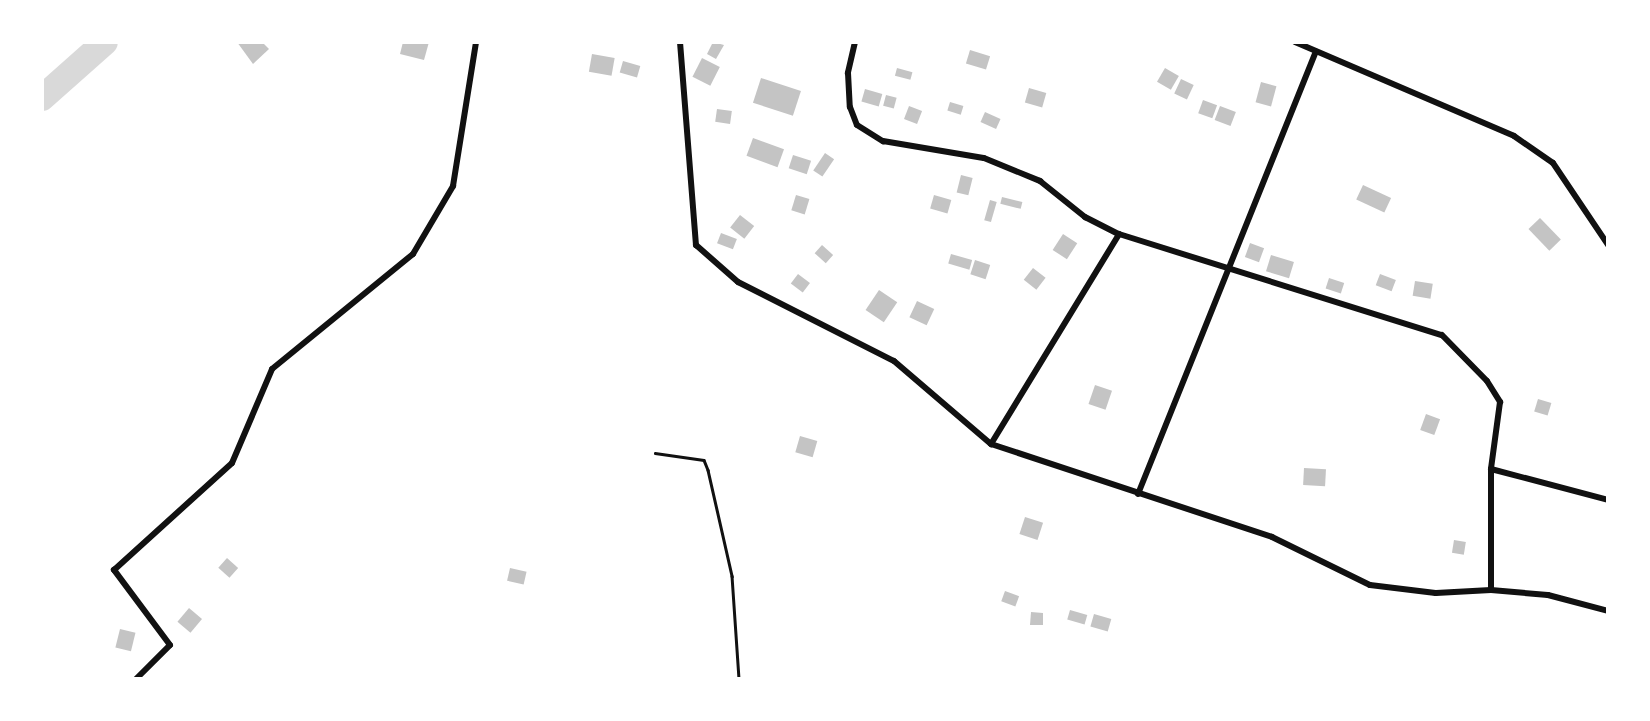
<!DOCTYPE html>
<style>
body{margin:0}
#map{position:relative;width:1650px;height:721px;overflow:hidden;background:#fff;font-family:Raleway,sans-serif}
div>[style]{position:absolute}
.river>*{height:26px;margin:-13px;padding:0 13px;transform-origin:13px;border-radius:13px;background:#d9d9d9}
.building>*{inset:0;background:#c4c4c4;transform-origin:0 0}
.path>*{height:2.5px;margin:-1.25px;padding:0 1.25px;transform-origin:1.25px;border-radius:1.25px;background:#111}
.minor>*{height:6px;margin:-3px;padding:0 3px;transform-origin:3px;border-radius:3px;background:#111}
span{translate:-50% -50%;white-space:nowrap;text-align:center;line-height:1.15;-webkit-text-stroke:5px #fff;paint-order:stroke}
.frame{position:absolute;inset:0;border:44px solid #fff;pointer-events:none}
</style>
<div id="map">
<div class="river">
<i style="left:42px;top:98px;width:84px;rotate:-41.6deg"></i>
</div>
<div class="building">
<i style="clip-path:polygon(237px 42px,262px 42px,269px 49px,253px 64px)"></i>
<i style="clip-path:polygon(403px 42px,429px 42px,424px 60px,400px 54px)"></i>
<i style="clip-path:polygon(713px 42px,724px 45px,716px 59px,707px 54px)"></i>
<i style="left:970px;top:50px;width:21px;height:14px;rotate:17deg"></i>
<i style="left:592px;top:54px;width:23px;height:18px;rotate:10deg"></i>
<i style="left:702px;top:58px;width:20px;height:21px;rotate:27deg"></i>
<i style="left:623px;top:61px;width:18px;height:12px;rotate:16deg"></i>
<i style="left:897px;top:68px;width:16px;height:8px;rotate:15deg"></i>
<i style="left:1165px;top:68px;width:16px;height:16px;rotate:30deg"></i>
<i style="left:761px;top:78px;width:42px;height:26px;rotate:18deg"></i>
<i style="left:1181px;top:79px;width:14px;height:16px;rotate:25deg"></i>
<i style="left:1261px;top:82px;width:16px;height:21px;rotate:15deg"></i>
<i style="left:1029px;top:88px;width:18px;height:15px;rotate:16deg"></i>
<i style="left:865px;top:89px;width:18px;height:13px;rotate:16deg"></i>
<i style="left:886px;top:95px;width:11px;height:11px;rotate:15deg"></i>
<i style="left:1203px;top:100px;width:15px;height:14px;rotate:20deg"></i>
<i style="left:950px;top:102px;width:14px;height:9px;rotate:17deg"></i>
<i style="left:909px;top:106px;width:14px;height:14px;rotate:21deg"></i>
<i style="left:1220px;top:106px;width:17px;height:15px;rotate:21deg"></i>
<i style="left:717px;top:109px;width:15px;height:13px;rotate:8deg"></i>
<i style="left:985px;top:112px;width:17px;height:11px;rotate:24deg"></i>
<i style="left:753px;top:138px;width:33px;height:19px;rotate:20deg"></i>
<i style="left:825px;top:153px;width:11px;height:21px;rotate:34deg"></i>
<i style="left:793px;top:155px;width:19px;height:14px;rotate:18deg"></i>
<i style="left:961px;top:175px;width:12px;height:18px;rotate:14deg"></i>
<i style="left:1363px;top:185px;width:31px;height:16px;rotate:25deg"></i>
<i style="left:796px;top:195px;width:14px;height:16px;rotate:17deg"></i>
<i style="left:934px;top:195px;width:18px;height:14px;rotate:16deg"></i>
<i style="left:1002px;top:197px;width:21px;height:7px;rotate:14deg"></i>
<i style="left:990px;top:200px;width:7px;height:21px;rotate:16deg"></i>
<i style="left:740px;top:215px;width:18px;height:16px;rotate:38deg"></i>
<i style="left:1540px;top:218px;width:30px;height:16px;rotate:46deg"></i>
<i style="left:721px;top:233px;width:17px;height:11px;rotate:21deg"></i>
<i style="left:1063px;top:234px;width:17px;height:19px;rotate:33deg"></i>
<i style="left:1250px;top:243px;width:15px;height:15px;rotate:20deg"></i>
<i style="left:822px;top:245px;width:15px;height:11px;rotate:42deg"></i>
<i style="left:951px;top:254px;width:22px;height:10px;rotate:16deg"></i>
<i style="left:1271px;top:255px;width:24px;height:17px;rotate:17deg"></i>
<i style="left:975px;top:260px;width:16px;height:15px;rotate:18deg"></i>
<i style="left:1033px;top:268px;width:16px;height:15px;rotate:38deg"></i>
<i style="left:798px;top:274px;width:15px;height:12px;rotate:37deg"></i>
<i style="left:1380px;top:274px;width:17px;height:12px;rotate:21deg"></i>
<i style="left:1329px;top:278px;width:16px;height:11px;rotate:18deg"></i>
<i style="left:1415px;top:281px;width:18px;height:15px;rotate:9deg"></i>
<i style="left:879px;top:290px;width:22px;height:24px;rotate:34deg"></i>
<i style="left:917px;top:301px;width:19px;height:18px;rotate:25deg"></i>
<i style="left:1095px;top:385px;width:18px;height:20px;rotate:19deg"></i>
<i style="left:1538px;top:399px;width:14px;height:13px;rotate:17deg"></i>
<i style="left:1426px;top:414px;width:15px;height:17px;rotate:20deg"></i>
<i style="left:800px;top:436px;width:18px;height:17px;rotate:16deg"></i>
<i style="left:1304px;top:468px;width:22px;height:17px;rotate:3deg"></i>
<i style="left:1025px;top:517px;width:19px;height:18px;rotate:18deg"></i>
<i style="left:1454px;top:540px;width:12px;height:13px;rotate:9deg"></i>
<i style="left:227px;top:558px;width:15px;height:13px;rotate:42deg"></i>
<i style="left:510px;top:568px;width:17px;height:13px;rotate:13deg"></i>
<i style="left:1005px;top:591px;width:15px;height:11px;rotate:20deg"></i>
<i style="left:189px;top:608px;width:17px;height:18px;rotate:40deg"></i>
<i style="left:1070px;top:610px;width:18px;height:10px;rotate:16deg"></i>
<i style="clip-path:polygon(1031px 612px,1043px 613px,1043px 625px,1030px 625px)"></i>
<i style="left:1094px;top:614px;width:18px;height:13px;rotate:16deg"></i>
<i style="left:120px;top:629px;width:16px;height:19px;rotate:14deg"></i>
</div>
<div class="path">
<i style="left:655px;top:453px;width:49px;rotate:8.1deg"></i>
<i style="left:704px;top:460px;width:11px;rotate:68deg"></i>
<i style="left:708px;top:470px;width:109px;rotate:77.2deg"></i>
<i style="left:732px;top:576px;width:103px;rotate:86.1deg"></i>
</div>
<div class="minor">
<i style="left:680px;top:42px;width:204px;rotate:85.5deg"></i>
<i style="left:696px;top:245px;width:56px;rotate:41.4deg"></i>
<i style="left:738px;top:282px;width:175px;rotate:26.9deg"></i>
<i style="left:894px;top:361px;width:128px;rotate:40.6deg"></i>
<i style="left:991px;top:444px;width:296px;rotate:18.3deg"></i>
<i style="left:1272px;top:537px;width:109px;rotate:26.1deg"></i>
<i style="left:1370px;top:585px;width:66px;rotate:6.9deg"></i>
<i style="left:1436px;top:593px;width:55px;rotate:-3.1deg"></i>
<i style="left:1491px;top:590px;width:57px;rotate:5deg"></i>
<i style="left:1548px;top:595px;width:62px;rotate:14.9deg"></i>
<i style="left:855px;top:42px;width:32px;rotate:103deg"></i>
<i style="left:848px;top:73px;width:34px;rotate:87deg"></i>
<i style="left:850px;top:107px;width:19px;rotate:69deg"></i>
<i style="left:857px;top:125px;width:31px;rotate:32deg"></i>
<i style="left:883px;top:141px;width:102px;rotate:9.6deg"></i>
<i style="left:984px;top:158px;width:61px;rotate:22.3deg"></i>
<i style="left:1040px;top:181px;width:58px;rotate:38.7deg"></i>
<i style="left:1085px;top:217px;width:38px;rotate:27deg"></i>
<i style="left:1119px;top:234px;width:338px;rotate:17.4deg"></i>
<i style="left:1442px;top:335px;width:64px;rotate:45.6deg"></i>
<i style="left:1487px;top:381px;width:25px;rotate:58deg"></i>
<i style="left:1500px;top:402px;width:68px;rotate:97.7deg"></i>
<i style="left:1491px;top:469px;width:121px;rotate:90deg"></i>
<i style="left:1295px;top:42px;width:238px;rotate:23.2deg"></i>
<i style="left:1514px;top:136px;width:47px;rotate:34.7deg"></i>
<i style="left:1553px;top:163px;width:99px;rotate:56.1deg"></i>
<i style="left:991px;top:444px;width:246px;rotate:-58.6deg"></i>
<i style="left:1491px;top:469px;width:121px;rotate:14.8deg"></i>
<i style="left:1138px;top:494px;width:477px;rotate:-68.1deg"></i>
<i style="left:136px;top:679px;width:48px;rotate:-45deg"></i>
<i style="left:170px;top:645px;width:94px;rotate:-126.7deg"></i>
<i style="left:114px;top:570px;width:159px;rotate:-42.2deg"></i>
<i style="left:232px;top:463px;width:102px;rotate:-66.9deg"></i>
<i style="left:272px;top:369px;width:182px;rotate:-39.2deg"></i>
<i style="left:413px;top:254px;width:79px;rotate:-59.5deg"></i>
<i style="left:453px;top:186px;width:146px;rotate:-80.9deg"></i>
</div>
<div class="frame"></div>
</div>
